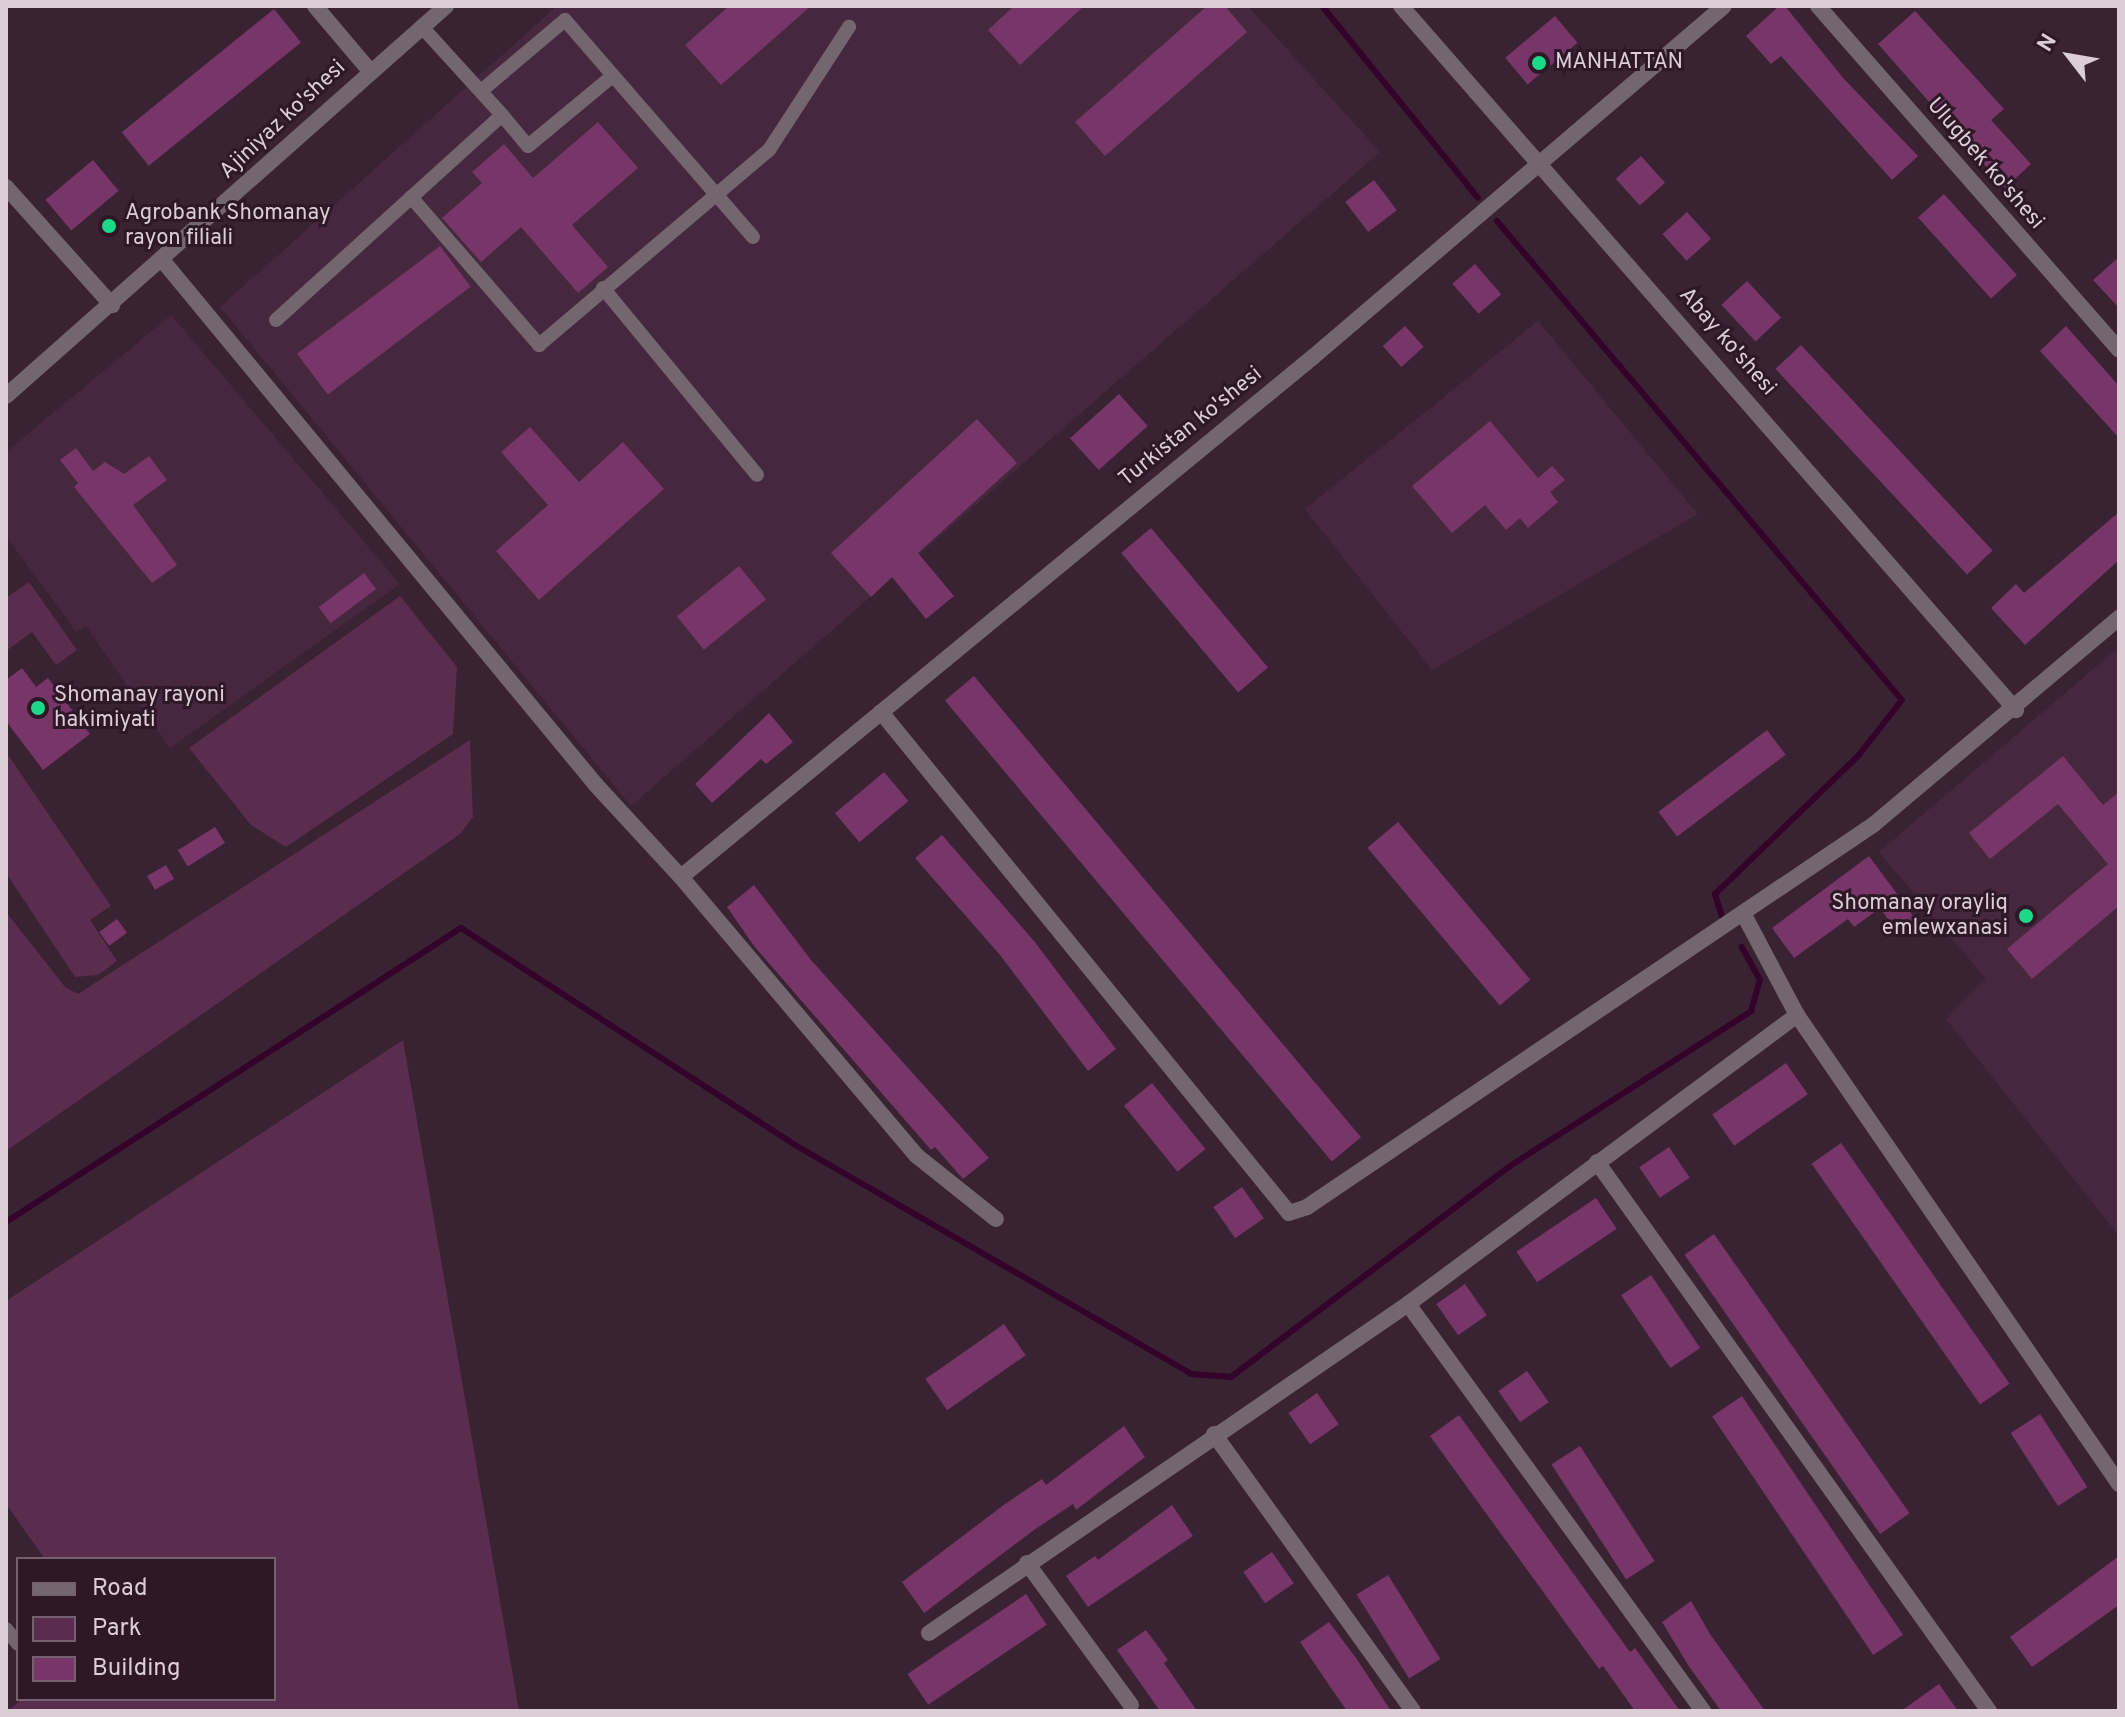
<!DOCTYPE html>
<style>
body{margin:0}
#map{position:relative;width:2125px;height:1717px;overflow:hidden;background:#392232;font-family:Overpass,sans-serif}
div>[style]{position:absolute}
.built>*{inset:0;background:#46283e}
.green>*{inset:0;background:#5a2c4e}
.stream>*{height:6px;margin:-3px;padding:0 3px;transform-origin:3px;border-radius:3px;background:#33032a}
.building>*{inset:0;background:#783568;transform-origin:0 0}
.pedestrian>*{height:14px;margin:-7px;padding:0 7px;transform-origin:7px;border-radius:7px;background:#73666f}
.minor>*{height:16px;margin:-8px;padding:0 8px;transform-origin:8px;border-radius:8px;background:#73666f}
.dots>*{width:22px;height:22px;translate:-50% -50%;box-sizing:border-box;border:4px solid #2e1828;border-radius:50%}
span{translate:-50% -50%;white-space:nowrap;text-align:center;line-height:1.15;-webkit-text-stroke:6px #2e1828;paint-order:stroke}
.poi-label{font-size:22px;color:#dccdd7}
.left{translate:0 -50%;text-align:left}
.right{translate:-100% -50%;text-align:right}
.street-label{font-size:22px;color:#dccdd7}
.frame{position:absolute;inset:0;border:8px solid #dccdd7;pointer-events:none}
.legend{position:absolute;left:16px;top:1557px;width:260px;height:144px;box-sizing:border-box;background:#2e1828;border:2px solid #74606e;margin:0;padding:10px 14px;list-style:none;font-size:24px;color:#dccdd7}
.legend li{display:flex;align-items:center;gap:16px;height:40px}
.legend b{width:40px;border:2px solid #74606e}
.north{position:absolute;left:2029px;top:16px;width:80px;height:80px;-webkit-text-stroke:6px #2e1828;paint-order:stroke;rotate:301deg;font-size:22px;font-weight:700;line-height:32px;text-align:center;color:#dccdd7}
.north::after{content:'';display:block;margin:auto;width:28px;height:36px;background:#dccdd7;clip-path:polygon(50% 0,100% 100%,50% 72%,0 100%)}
</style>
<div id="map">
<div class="built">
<i style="clip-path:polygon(557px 6px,1248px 6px,1380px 152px,631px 806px,220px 307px)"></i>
<i style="clip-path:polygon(171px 315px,400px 584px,170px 748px,86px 626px,76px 632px,6px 536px,6px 452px)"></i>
<i style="clip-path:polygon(1538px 321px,1698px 514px,1432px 670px,1305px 509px)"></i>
<i style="clip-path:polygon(2119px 647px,2119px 1236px,1946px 1019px,1986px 979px,1879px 852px)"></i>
</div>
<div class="green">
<i style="clip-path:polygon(29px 582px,77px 650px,56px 665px,32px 632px,6px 651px,6px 598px)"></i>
<i style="clip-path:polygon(400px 596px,457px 667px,453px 734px,286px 847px,251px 825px,189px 748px)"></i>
<i style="clip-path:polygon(470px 740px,473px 817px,460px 834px,6px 1151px,6px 912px,65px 987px,78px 994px)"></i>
<i style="clip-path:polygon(6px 752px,111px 906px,90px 920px,117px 961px,98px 975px,75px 977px,6px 873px)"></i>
<i style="clip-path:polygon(403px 1040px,519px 1711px,8px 1711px,22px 1699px,274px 1699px,274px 1559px,45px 1559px,6px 1504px,6px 1301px)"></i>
</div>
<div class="stream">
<i style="left:1322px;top:6px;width:247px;rotate:50.9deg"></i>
<i style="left:1497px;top:221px;width:627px;rotate:49.79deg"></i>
<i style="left:1902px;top:700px;width:71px;rotate:128.2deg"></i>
<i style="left:1858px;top:756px;width:199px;rotate:136deg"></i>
<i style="left:1715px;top:894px;width:27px;rotate:73deg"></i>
<i style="left:6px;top:1222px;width:542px;rotate:-32.87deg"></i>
<i style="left:461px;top:928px;width:398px;rotate:33deg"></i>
<i style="left:795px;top:1145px;width:457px;rotate:30deg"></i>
<i style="left:1191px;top:1374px;width:40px;rotate:4.3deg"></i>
<i style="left:1231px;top:1377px;width:350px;rotate:-37.1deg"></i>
<i style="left:1510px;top:1166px;width:287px;rotate:-32.7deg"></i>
<i style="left:1751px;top:1011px;width:32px;rotate:-74deg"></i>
<i style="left:1760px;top:980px;width:38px;rotate:-119deg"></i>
</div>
<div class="building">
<i style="clip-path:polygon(729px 6px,811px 6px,721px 85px,685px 45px)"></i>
<i style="clip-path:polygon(1014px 6px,1084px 6px,1020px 65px,988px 30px)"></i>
<i style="clip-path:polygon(1207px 6px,1225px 6px,1247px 32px,1105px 156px,1075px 122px)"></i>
<i style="clip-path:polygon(1779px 6px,1785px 6px,1844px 79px,1918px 156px,1892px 180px,1781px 56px,1771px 64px,1746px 36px)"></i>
<i style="left:274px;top:9px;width:43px;height:196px;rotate:51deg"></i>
<i style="clip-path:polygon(1915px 11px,2004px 109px,1991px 120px,2031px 164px,2005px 188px,1878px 44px)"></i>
<i style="left:1555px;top:16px;width:35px;height:65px;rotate:50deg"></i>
<i style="clip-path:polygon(598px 122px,638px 168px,572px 225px,608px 267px,578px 293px,521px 227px,481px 262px,442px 218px,482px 183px,472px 172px,504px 144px,533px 178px)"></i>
<i style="left:1641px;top:156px;width:36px;height:34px;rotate:48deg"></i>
<i style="left:93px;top:160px;width:40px;height:62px;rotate:50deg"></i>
<i style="left:1374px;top:180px;width:38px;height:36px;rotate:53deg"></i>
<i style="left:1944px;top:194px;width:109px;height:35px;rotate:48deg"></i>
<i style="left:1687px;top:212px;width:36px;height:33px;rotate:48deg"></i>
<i style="left:440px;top:246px;width:51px;height:179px;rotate:53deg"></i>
<i style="clip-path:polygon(2119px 257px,2119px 308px,2093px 280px)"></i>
<i style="left:1475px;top:264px;width:40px;height:30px;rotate:49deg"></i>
<i style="left:1747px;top:281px;width:50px;height:35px;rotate:47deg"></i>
<i style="left:1405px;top:326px;width:28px;height:30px;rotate:48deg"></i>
<i style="clip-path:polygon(2066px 326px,2119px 386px,2119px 438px,2040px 351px)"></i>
<i style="left:1801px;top:345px;width:281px;height:35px;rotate:47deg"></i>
<i style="left:1119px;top:394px;width:43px;height:66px;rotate:48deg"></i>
<i style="clip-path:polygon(977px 419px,1017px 463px,918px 553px,954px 596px,926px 619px,892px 577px,871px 597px,831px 553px)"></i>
<i style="clip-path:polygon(1490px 421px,1538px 478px,1552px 466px,1565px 480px,1550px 492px,1558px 502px,1528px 528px,1520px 518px,1506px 530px,1485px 505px,1452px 533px,1412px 486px)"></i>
<i style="clip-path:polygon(530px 427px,579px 482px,623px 442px,664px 489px,539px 600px,496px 551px,548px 505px,501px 452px)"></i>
<i style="clip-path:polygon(76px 448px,93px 471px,105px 462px,124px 474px,149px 456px,167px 480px,133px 505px,177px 565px,152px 583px,74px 487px,78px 483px,60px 460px)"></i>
<i style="clip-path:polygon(2119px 512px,2119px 560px,2025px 645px,1991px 608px,2016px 584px,2024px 593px)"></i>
<i style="left:1151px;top:528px;width:182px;height:39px;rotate:50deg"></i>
<i style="left:739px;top:566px;width:43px;height:80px;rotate:51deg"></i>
<i style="left:364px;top:573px;width:20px;height:57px;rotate:53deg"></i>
<i style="clip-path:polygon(22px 668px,36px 687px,48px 678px,90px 734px,43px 770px,6px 721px,6px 680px)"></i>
<i style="left:974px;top:676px;width:602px;height:38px;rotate:50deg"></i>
<i style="clip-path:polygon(769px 713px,793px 742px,766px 764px,761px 759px,712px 803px,695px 784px)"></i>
<i style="left:1767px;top:730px;width:31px;height:136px;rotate:53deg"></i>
<i style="clip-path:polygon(2063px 756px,2103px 805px,2119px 792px,2119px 906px,2032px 979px,2007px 949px,2108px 864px,2058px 804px,1990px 859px,1969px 833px)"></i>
<i style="left:884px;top:772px;width:38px;height:64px;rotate:50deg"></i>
<i style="left:1398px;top:822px;width:206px;height:40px;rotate:50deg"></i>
<i style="left:215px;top:827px;width:19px;height:44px;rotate:58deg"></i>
<i style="clip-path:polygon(942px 835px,1034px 941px,1116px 1049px,1088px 1071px,1000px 955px,915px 858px)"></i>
<i style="clip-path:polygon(1869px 856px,1917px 921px,1899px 935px,1880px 908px,1854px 927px,1848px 919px,1794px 958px,1772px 928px)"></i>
<i style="left:166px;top:865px;width:16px;height:22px;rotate:60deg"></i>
<i style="clip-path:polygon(754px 885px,811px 960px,989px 1158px,963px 1179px,935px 1147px,931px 1150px,754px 946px,727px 907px)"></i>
<i style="left:117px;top:919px;width:17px;height:22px;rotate:54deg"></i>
<i style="left:1786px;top:1063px;width:38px;height:90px;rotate:55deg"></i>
<i style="left:1152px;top:1083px;width:85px;height:36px;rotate:51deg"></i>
<i style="left:1841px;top:1143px;width:294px;height:36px;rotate:55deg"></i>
<i style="left:1669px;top:1147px;width:37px;height:36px;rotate:56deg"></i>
<i style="left:1242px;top:1187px;width:38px;height:35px;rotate:55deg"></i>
<i style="left:1596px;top:1198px;width:37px;height:96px;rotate:56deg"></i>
<i style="left:1714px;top:1234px;width:341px;height:36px;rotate:55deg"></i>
<i style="left:1651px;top:1275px;width:88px;height:36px;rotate:56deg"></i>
<i style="left:1465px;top:1284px;width:38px;height:35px;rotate:55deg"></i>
<i style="left:1004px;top:1324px;width:38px;height:96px;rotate:55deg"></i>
<i style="left:1527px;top:1371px;width:38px;height:35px;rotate:55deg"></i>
<i style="left:1317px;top:1393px;width:38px;height:35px;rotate:55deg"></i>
<i style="left:1742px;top:1396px;width:288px;height:36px;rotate:56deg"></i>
<i style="left:2040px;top:1414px;width:87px;height:35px;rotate:57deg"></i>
<i style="clip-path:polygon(1459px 1415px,1630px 1652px,1635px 1648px,1680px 1711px,1635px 1711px,1603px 1666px,1599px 1669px,1430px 1436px)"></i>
<i style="clip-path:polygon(1124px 1426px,1145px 1457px,1076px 1510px,1073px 1504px,1034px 1530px,924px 1613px,902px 1582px,1005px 1504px,1042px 1479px,1046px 1485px)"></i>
<i style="left:1580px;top:1446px;width:137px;height:34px;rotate:57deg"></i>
<i style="clip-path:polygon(1172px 1505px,1193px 1536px,1088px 1607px,1066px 1576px,1095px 1556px,1098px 1560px)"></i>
<i style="left:1272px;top:1552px;width:38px;height:35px;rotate:55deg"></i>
<i style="clip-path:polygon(2119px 1556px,2119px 1605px,2032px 1667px,2010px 1637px)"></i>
<i style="left:1388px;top:1575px;width:99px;height:37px;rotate:58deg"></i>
<i style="left:1026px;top:1594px;width:37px;height:143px;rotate:56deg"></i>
<i style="clip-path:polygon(1691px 1601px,1710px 1634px,1765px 1711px,1721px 1711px,1688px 1665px,1662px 1622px)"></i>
<i style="clip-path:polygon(1329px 1622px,1356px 1658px,1391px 1711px,1347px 1711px,1331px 1688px,1300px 1642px)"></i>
<i style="clip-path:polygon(1146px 1630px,1168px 1660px,1164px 1663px,1197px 1711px,1160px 1711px,1117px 1650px)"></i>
<i style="clip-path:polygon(1939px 1684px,1958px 1711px,1901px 1711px)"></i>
</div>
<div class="pedestrian">
<i style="left:422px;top:27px;width:119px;rotate:47.7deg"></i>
<i style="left:481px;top:91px;width:110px;rotate:-40.2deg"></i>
<i style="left:565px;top:20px;width:287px;rotate:49.1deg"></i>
<i style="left:411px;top:197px;width:196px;rotate:49.1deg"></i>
<i style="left:539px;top:345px;width:302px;rotate:-40.3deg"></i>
<i style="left:769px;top:150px;width:147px;rotate:-57deg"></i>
<i style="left:603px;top:288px;width:242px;rotate:50.5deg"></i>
<i style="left:276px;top:320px;width:305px;rotate:-42.2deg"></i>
<i style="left:502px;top:115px;width:40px;rotate:50deg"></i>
<i style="left:528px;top:146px;width:108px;rotate:-39.7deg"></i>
<i style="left:6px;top:1629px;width:19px;rotate:51deg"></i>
</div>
<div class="minor">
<i style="left:315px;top:6px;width:84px;rotate:49.8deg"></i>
<i style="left:1401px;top:6px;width:935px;rotate:48.86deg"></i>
<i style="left:1818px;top:6px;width:457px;rotate:48.8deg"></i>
<i style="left:6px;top:187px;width:159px;rotate:48.1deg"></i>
<i style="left:163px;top:261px;width:680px;rotate:50.43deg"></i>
<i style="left:596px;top:785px;width:125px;rotate:47.3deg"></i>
<i style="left:681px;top:877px;width:365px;rotate:49.8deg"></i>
<i style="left:917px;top:1156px;width:101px;rotate:38.6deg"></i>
<i style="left:6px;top:396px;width:588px;rotate:-41.55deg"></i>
<i style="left:881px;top:712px;width:646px;rotate:50.84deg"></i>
<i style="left:1289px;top:1213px;width:19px;rotate:-18deg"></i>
<i style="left:1307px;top:1207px;width:683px;rotate:-34.02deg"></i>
<i style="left:1873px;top:825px;width:322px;rotate:-40.1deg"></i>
<i style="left:681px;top:877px;width:818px;rotate:-39.45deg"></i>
<i style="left:1313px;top:357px;width:540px;rotate:-40.5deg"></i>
<i style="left:1743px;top:913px;width:115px;rotate:62.1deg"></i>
<i style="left:1797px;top:1015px;width:569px;rotate:55.53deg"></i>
<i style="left:1597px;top:1162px;width:675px;rotate:54.47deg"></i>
<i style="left:1408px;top:1304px;width:503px;rotate:54.06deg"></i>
<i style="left:1214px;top:1434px;width:341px;rotate:54.3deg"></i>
<i style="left:1027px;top:1563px;width:176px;rotate:53.8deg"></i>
<i style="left:929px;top:1633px;width:581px;rotate:-34.48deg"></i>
<i style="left:1408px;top:1304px;width:485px;rotate:-36.6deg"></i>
</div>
<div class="dots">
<i style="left:1539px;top:63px;background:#1bd988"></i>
<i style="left:109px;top:226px;background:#1bd988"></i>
<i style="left:38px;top:708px;background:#1bd988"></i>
<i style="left:2026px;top:916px;background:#1bd988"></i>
</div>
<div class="poi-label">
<span class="left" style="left:1555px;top:63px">MANHATTAN</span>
<span class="left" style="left:125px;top:226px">Agrobank Shomanay<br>rayon filiali</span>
<span class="left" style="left:54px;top:708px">Shomanay rayoni<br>hakimiyati</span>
<span class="right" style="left:2008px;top:916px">Shomanay orayliq<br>emlewxanasi</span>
</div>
<div class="street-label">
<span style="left:283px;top:120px;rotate:-43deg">Ajiniyaz ko'shesi</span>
<span style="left:1985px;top:164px;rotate:49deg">Ulugbek ko'shesi</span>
<span style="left:1727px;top:342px;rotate:49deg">Abay ko'shesi</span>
<span style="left:1191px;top:427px;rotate:-39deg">Turkistan ko'shesi</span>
</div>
<div class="frame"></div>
<ul class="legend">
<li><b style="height:10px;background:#73666f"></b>Road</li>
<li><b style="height:22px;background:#5a2c4e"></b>Park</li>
<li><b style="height:22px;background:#783568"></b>Building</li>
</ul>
<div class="north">N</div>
</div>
